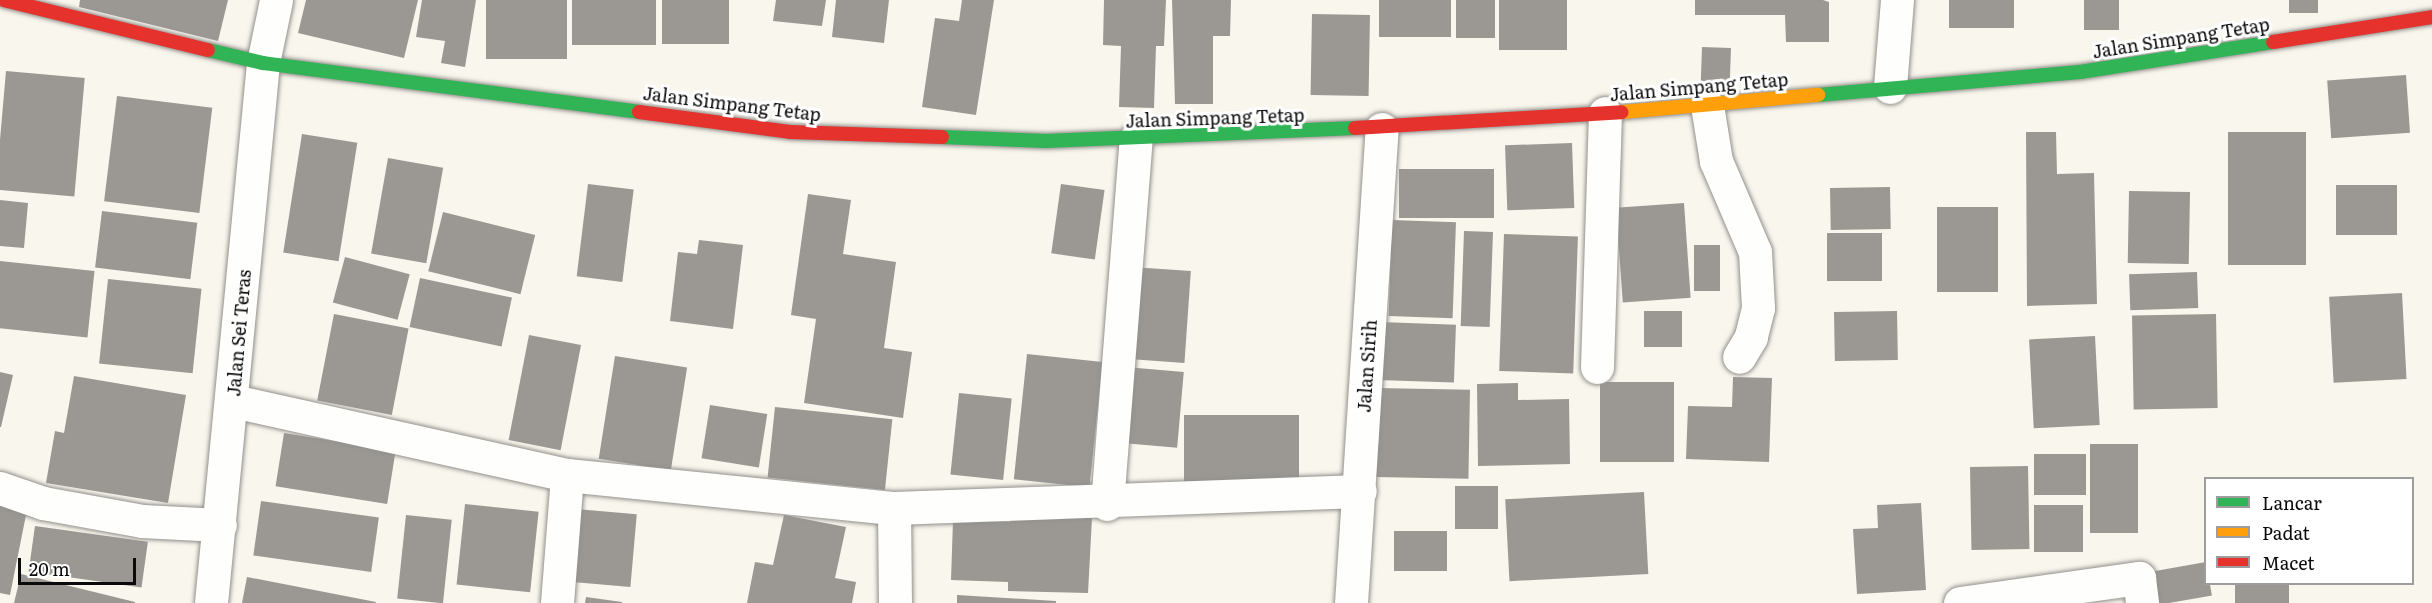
<!DOCTYPE html>
<style>
body{margin:0}
#map{position:relative;width:2432px;height:603px;overflow:hidden;background:#f9f6ed;font-family:Literata,serif}
div>[style]{position:absolute}
.building>*{inset:0;background:#9b9894;transform-origin:0 0}
.roads{filter:drop-shadow(0 0 2px #92908c) drop-shadow(0 0 2px #92908c)}
.street>*{height:33px;margin:-16.5px;padding:0 16.5px;transform-origin:16.5px;border-radius:16.5px;background:#fefefc}
.fast>*{height:14px;margin:-7px;padding:0 7px;transform-origin:7px;border-radius:7px;background:#30b455}
.slow>*{height:14px;margin:-7px;padding:0 7px;transform-origin:7px;border-radius:7px;background:#ff9f0a}
.jam>*{height:14px;margin:-7px;padding:0 7px;transform-origin:7px;border-radius:7px;background:#e5322d}
span{translate:-50% -50%;white-space:nowrap;text-align:center;line-height:1.15;-webkit-text-stroke:6px #fff;paint-order:stroke}
.street-label{font-size:18px;color:#0a0a0a}
.legend{position:absolute;left:2204px;top:477px;width:210px;height:108px;box-sizing:border-box;background:#fff;border:2px solid #9d9d9d;margin:0;padding:8px 10px;list-style:none;font-size:18px;color:#0a0a0a}
.legend li{display:flex;align-items:center;gap:12px;height:30px}
.legend b{width:30px;border:2px solid #9d9d9d}
.scale{position:absolute;left:18px;top:558px;width:118px;height:27px;box-sizing:border-box;border:3px solid #0a0a0a;border-top:0;padding-left:8px;font-size:18px;line-height:21px;white-space:nowrap;color:#0a0a0a;-webkit-text-stroke:4px #fff;paint-order:stroke}
</style>
<div id="map">
<div class="building">
<i style="clip-path:polygon(80px 0,228px 0,218px 41px,79px 7px)"></i>
<i style="clip-path:polygon(306px 0,418px 0,404px 58px,298px 33px)"></i>
<i style="clip-path:polygon(422px 0,476px 0,465px 67px,441px 63px,445px 41px,416px 37px)"></i>
<i style="left:486px;top:0;width:81px;height:59px"></i>
<i style="left:572px;top:0;width:84px;height:45px"></i>
<i style="left:662px;top:0;width:67px;height:44px"></i>
<i style="clip-path:polygon(776px 0,826px 0,822px 26px,773px 21px)"></i>
<i style="clip-path:polygon(836px 0,889px 0,884px 43px,832px 37px)"></i>
<i style="clip-path:polygon(962px 0,994px 0,976px 115px,922px 107px,935px 18px,959px 21px)"></i>
<i style="clip-path:polygon(1104px 0,1166px 0,1164px 46px,1156px 46px,1154px 108px,1119px 107px,1121px 46px,1103px 45px)"></i>
<i style="clip-path:polygon(1172px 0,1231px 0,1230px 36px,1213px 36px,1213px 104px,1175px 104px)"></i>
<i style="left:1379px;top:0;width:72px;height:37px"></i>
<i style="left:1456px;top:0;width:39px;height:38px"></i>
<i style="left:1499px;top:0;width:68px;height:50px"></i>
<i style="clip-path:polygon(1695px 0,1823px 0,1829px 2px,1829px 42px,1786px 42px,1785px 15px,1695px 15px)"></i>
<i style="left:1949px;top:0;width:65px;height:28px"></i>
<i style="left:2084px;top:0;width:35px;height:30px"></i>
<i style="left:2289px;top:0;width:29px;height:13px"></i>
<i style="left:1312px;top:14px;width:58px;height:81px;rotate:1deg"></i>
<i style="left:1702px;top:47px;width:29px;height:34px;rotate:2deg"></i>
<i style="left:6px;top:71px;width:79px;height:119px;rotate:5deg"></i>
<i style="left:2406px;top:75px;width:58px;height:79px;rotate:86deg"></i>
<i style="left:117px;top:96px;width:96px;height:106px;rotate:7deg"></i>
<i style="clip-path:polygon(2026px 132px,2056px 132px,2057px 174px,2094px 173px,2097px 304px,2027px 306px)"></i>
<i style="left:2228px;top:132px;width:78px;height:133px"></i>
<i style="left:302px;top:134px;width:56px;height:120px;rotate:9deg"></i>
<i style="left:1572px;top:143px;width:65px;height:67px;rotate:88deg"></i>
<i style="left:388px;top:158px;width:56px;height:97px;rotate:10deg"></i>
<i style="left:1399px;top:169px;width:95px;height:49px"></i>
<i style="left:588px;top:184px;width:46px;height:93px;rotate:7deg"></i>
<i style="left:1061px;top:184px;width:44px;height:70px;rotate:8deg"></i>
<i style="left:2336px;top:185px;width:61px;height:50px"></i>
<i style="left:1890px;top:187px;width:42px;height:60px;rotate:89deg"></i>
<i style="left:2129px;top:191px;width:61px;height:72px;rotate:1deg"></i>
<i style="clip-path:polygon(808px 194px,851px 200px,843px 254px,896px 262px,884px 348px,912px 352px,903px 418px,804px 403px,816px 319px,791px 315px)"></i>
<i style="clip-path:polygon(0 200px,28px 203px,24px 248px,0 246px)"></i>
<i style="left:1684px;top:203px;width:95px;height:68px;rotate:86deg"></i>
<i style="left:1937px;top:207px;width:61px;height:85px"></i>
<i style="left:102px;top:211px;width:96px;height:57px;rotate:7deg"></i>
<i style="left:443px;top:212px;width:95px;height:61px;rotate:14deg"></i>
<i style="left:1392px;top:220px;width:64px;height:96px;rotate:2deg"></i>
<i style="left:1464px;top:231px;width:29px;height:95px;rotate:2deg"></i>
<i style="left:1882px;top:233px;width:48px;height:55px;rotate:90deg"></i>
<i style="left:1504px;top:234px;width:74px;height:137px;rotate:2deg"></i>
<i style="clip-path:polygon(699px 240px,743px 245px,733px 329px,670px 321px,678px 252px,697px 254px)"></i>
<i style="left:1694px;top:245px;width:26px;height:46px"></i>
<i style="left:345px;top:257px;width:67px;height:47px;rotate:15deg"></i>
<i style="left:0;top:261px;width:95px;height:67px;rotate:6deg"></i>
<i style="left:1132px;top:267px;width:59px;height:92px;rotate:4deg"></i>
<i style="left:2197px;top:272px;width:36px;height:68px;rotate:88deg"></i>
<i style="left:420px;top:278px;width:94px;height:50px;rotate:12deg"></i>
<i style="left:108px;top:279px;width:94px;height:85px;rotate:6deg"></i>
<i style="left:2402px;top:293px;width:86px;height:73px;rotate:87deg"></i>
<i style="left:1682px;top:311px;width:36px;height:38px;rotate:90deg"></i>
<i style="left:1897px;top:311px;width:49px;height:63px;rotate:89deg"></i>
<i style="left:334px;top:314px;width:76px;height:88px;rotate:11deg"></i>
<i style="left:2216px;top:314px;width:94px;height:84px;rotate:89deg"></i>
<i style="left:1380px;top:322px;width:76px;height:58px;rotate:2deg"></i>
<i style="left:529px;top:335px;width:53px;height:107px;rotate:11deg"></i>
<i style="left:2095px;top:336px;width:89px;height:66px;rotate:87deg"></i>
<i style="left:1027px;top:354px;width:76px;height:126px;rotate:6deg"></i>
<i style="left:615px;top:356px;width:73px;height:104px;rotate:9deg"></i>
<i style="left:1126px;top:367px;width:58px;height:76px;rotate:5deg"></i>
<i style="clip-path:polygon(0 372px,13px 375px,1px 427px,0 427px)"></i>
<i style="clip-path:polygon(74px 376px,186px 395px,168px 503px,46px 483px,55px 431px,64px 433px)"></i>
<i style="clip-path:polygon(1733px 377px,1772px 378px,1769px 462px,1686px 459px,1688px 406px,1732px 407px)"></i>
<i style="left:1600px;top:382px;width:74px;height:80px"></i>
<i style="clip-path:polygon(1518px 383px,1518px 400px,1569px 399px,1570px 464px,1478px 466px,1477px 384px)"></i>
<i style="left:1376px;top:388px;width:94px;height:89px;rotate:1deg"></i>
<i style="left:959px;top:393px;width:53px;height:82px;rotate:6deg"></i>
<i style="left:710px;top:405px;width:58px;height:54px;rotate:9deg"></i>
<i style="left:775px;top:407px;width:118px;height:71px;rotate:6deg"></i>
<i style="left:1184px;top:415px;width:115px;height:68px"></i>
<i style="left:284px;top:433px;width:113px;height:54px;rotate:9deg"></i>
<i style="left:2090px;top:444px;width:48px;height:89px"></i>
<i style="left:2086px;top:454px;width:41px;height:52px;rotate:90deg"></i>
<i style="left:2028px;top:466px;width:83px;height:58px;rotate:89deg"></i>
<i style="left:1455px;top:486px;width:43px;height:43px"></i>
<i style="left:1644px;top:492px;width:82px;height:139px;rotate:87deg"></i>
<i style="left:261px;top:501px;width:119px;height:55px;rotate:8deg"></i>
<i style="clip-path:polygon(1921px 503px,1926px 590px,1857px 594px,1853px 529px,1878px 528px,1877px 505px)"></i>
<i style="clip-path:polygon(0 504px,27px 510px,10px 595px,0 593px)"></i>
<i style="left:465px;top:504px;width:74px;height:81px;rotate:6deg"></i>
<i style="left:2034px;top:505px;width:49px;height:47px"></i>
<i style="left:576px;top:509px;width:61px;height:73px;rotate:5deg"></i>
<i style="left:406px;top:515px;width:46px;height:84px;rotate:6deg"></i>
<i style="clip-path:polygon(784px 515px,846px 527px,835px 578px,856px 582px,852px 603px,747px 603px,755px 562px,773px 565px)"></i>
<i style="clip-path:polygon(1010px 516px,1092px 518px,1088px 593px,1008px 591px,1008px 582px,951px 580px,953px 520px,1010px 522px)"></i>
<i style="left:35px;top:526px;width:114px;height:46px;rotate:8deg"></i>
<i style="left:1394px;top:531px;width:53px;height:40px"></i>
<i style="left:2206px;top:562px;width:34px;height:53px;rotate:80deg"></i>
<i style="clip-path:polygon(21px 574px,135px 602px,135px 603px,14px 603px)"></i>
<i style="clip-path:polygon(247px 577px,376px 602px,376px 603px,242px 603px)"></i>
<i style="left:2235px;top:584px;width:54px;height:19px"></i>
<i style="clip-path:polygon(957px 595px,1056px 601px,1056px 603px,957px 603px)"></i>
<i style="clip-path:polygon(586px 597px,622px 602px,622px 603px,585px 603px)"></i>
</div>
<div class="roads">
<div class="street">
<i style="left:1890px;top:87px;width:87px;rotate:-85.4deg"></i>
<i style="left:1707px;top:105px;width:57px;rotate:80.9deg"></i>
<i style="left:1716px;top:161px;width:99px;rotate:66.8deg"></i>
<i style="left:1755px;top:252px;width:56px;rotate:86.9deg"></i>
<i style="left:1758px;top:308px;width:30px;rotate:104deg"></i>
<i style="left:1751px;top:337px;width:23px;rotate:121deg"></i>
<i style="left:1597px;top:367px;width:254px;rotate:-88.2deg"></i>
<i style="left:233px;top:401px;width:342px;rotate:12.5deg"></i>
<i style="left:567px;top:475px;width:329px;rotate:5.8deg"></i>
<i style="left:894px;top:508px;width:466px;rotate:-2.1deg"></i>
<i style="left:0;top:488px;width:46px;rotate:19.2deg"></i>
<i style="left:43px;top:503px;width:101px;rotate:10.3deg"></i>
<i style="left:142px;top:521px;width:78px;rotate:2.9deg"></i>
<i style="left:1107px;top:504px;width:366px;rotate:-85.5deg"></i>
<i style="left:894px;top:508px;width:95px;rotate:89.4deg"></i>
<i style="left:211px;top:603px;width:542px;rotate:-84.5deg"></i>
<i style="left:263px;top:63px;width:64px;rotate:-78.3deg"></i>
<i style="left:557px;top:603px;width:128px;rotate:-85.5deg"></i>
<i style="left:1351px;top:603px;width:475px;rotate:-86.3deg"></i>
<i style="left:1960px;top:603px;width:181px;rotate:-8deg"></i>
<i style="left:2139px;top:578px;width:25px;rotate:83deg"></i>
</div>
<div class="fast">
<i style="left:208px;top:50px;width:57px;rotate:13.3deg"></i>
<i style="left:263px;top:63px;width:379px;rotate:7.4deg"></i>
<i style="left:1818px;top:95px;width:263px;rotate:-5deg"></i>
<i style="left:2080px;top:72px;width:195px;rotate:-8.8deg"></i>
<i style="left:942px;top:137px;width:104px;rotate:2.2deg"></i>
<i style="left:1046px;top:141px;width:309px;rotate:-2.4deg"></i>
</div>
<div class="slow">
<i style="left:1622px;top:112px;width:197px;rotate:-5deg"></i>
</div>
<div class="jam">
<i style="left:4px;top:0;width:210px;rotate:13.8deg"></i>
<i style="left:2273px;top:42px;width:161px;rotate:-8.9deg"></i>
<i style="left:639px;top:112px;width:152px;rotate:7.5deg"></i>
<i style="left:790px;top:132px;width:152px;rotate:1.9deg"></i>
<i style="left:1355px;top:128px;width:267px;rotate:-3.4deg"></i>
</div>
</div>
<div class="street-label">
<span style="left:2181px;top:38px;rotate:-9deg">Jalan Simpang Tetap</span>
<span style="left:1699px;top:87px;rotate:-5deg">Jalan Simpang Tetap</span>
<span style="left:732px;top:104px;rotate:7deg">Jalan Simpang Tetap</span>
<span style="left:1215px;top:118px;rotate:-2deg">Jalan Simpang Tetap</span>
<span style="left:239px;top:333px;rotate:-85deg">Jalan Sei Teras</span>
<span style="left:1367px;top:366px;rotate:-86deg">Jalan Sirih</span>
</div>
<ul class="legend">
<li><b style="height:8px;background:#30b455"></b>Lancar</li>
<li><b style="height:8px;background:#ff9f0a"></b>Padat</li>
<li><b style="height:8px;background:#e5322d"></b>Macet</li>
</ul>
<div class="scale">20 m</div>
</div>
